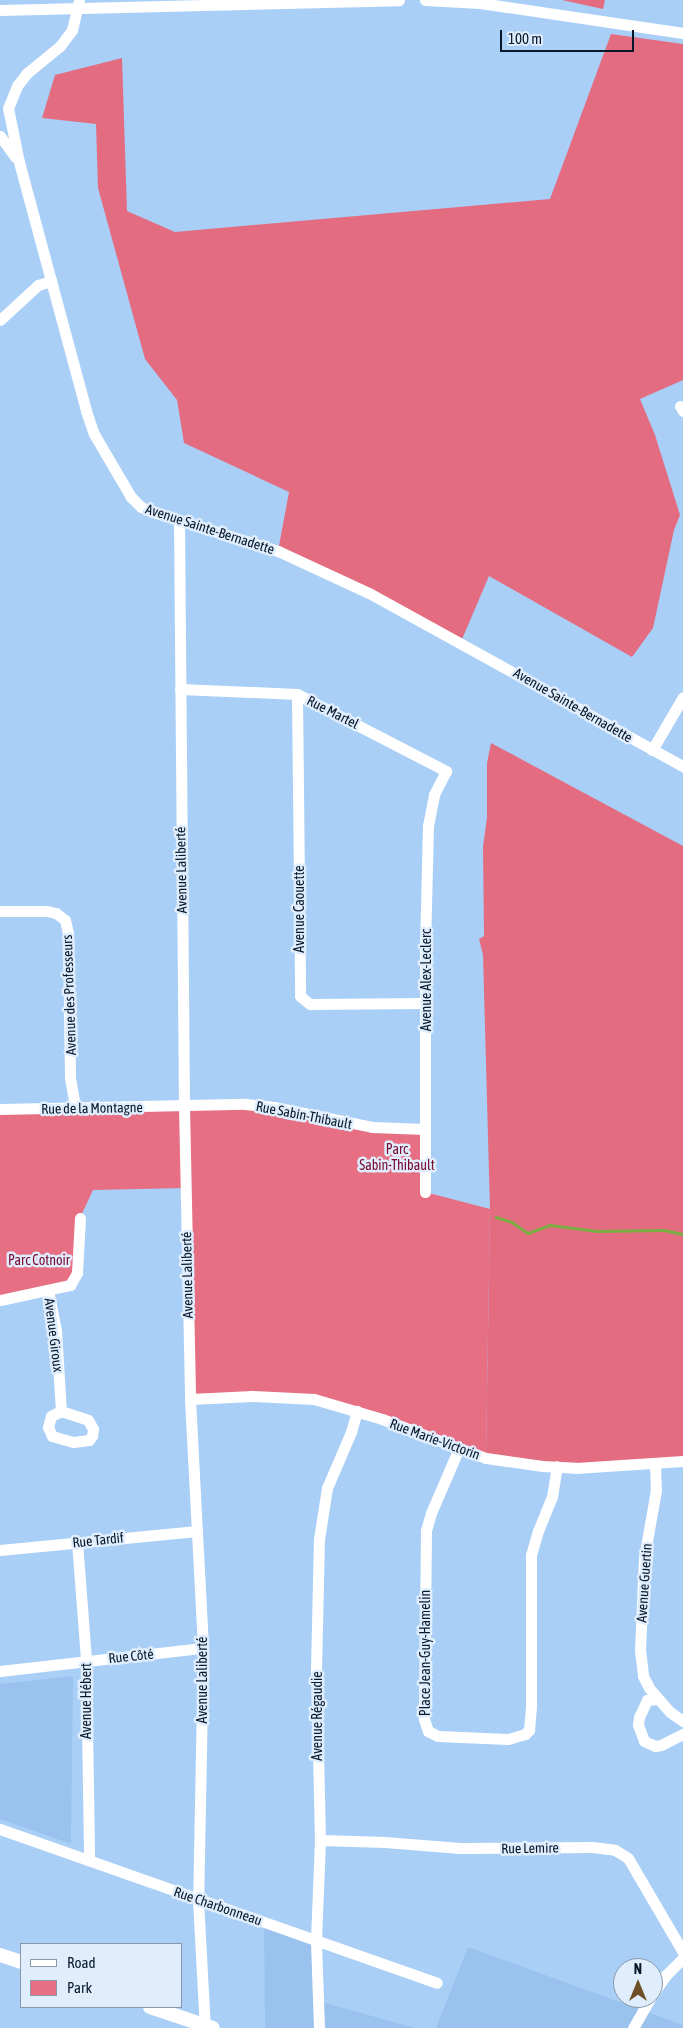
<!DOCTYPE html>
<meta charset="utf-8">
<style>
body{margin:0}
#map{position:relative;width:683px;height:2028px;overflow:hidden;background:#aacff7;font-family:"Asap Condensed",sans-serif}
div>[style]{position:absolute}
.built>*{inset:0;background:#99c2ee}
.green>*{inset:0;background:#e66f83}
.forest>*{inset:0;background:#e36c80}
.stream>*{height:2.5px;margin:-1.25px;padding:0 1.25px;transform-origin:1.25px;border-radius:1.25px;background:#7baf44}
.minor>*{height:11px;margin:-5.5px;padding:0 5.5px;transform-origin:5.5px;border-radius:5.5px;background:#fff}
.major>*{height:14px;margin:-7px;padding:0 7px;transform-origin:7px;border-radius:7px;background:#fff}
span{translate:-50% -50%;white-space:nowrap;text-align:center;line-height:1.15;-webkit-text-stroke:5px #dfedfd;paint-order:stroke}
.street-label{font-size:14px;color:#07182a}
.park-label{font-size:14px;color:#7a092e}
.legend{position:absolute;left:20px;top:1943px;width:162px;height:65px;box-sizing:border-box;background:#dfedfd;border:1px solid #8998a9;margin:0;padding:6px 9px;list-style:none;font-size:15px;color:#07182a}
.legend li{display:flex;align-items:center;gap:10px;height:25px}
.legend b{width:25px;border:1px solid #8998a9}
.north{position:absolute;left:613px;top:1958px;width:50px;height:50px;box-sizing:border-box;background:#dfedfd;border:1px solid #8998a9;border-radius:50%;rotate:0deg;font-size:14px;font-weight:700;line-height:20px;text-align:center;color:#07182a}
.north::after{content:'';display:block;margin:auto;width:18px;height:22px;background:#6f4f26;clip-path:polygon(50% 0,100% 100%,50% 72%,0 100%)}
.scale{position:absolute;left:500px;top:30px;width:134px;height:22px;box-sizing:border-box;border:2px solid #07182a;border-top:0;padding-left:6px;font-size:15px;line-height:18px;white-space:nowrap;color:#07182a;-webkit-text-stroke:4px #dfedfd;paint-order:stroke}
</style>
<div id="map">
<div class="built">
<i style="clip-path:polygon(73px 1676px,71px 1844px,0 1819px,0 1684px)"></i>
<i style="clip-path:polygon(264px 1922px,316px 1940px,318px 2001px,415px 2028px,265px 2028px)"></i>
<i style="clip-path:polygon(468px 1947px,683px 2025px,683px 2028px,436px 2028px)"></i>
</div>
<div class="green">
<i style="clip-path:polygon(224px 1104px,425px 1129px,425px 1192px,490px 1209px,486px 1458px,332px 1404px,190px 1399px,185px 1188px,93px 1190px,80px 1218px,70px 1285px,0 1300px,0 1109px)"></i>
</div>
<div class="forest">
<i style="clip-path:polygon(562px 0,605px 0,603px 9px)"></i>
<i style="clip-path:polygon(611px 34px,683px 44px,683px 380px,640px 399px,655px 435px,680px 515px,674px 530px,653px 628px,632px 657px,489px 576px,460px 644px,278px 551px,289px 492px,184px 443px,177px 400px,145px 359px,98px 188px,96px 124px,42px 118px,55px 75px,122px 58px,127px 211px,175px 232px,550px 199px)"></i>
<i style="clip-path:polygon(491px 743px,683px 846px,683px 1461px,576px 1468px,486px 1458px,490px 1209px,483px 955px,479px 939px,484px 936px,483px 847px,487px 817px,487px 763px)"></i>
</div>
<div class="stream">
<i style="left:496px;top:1217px;width:17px;rotate:17deg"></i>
<i style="left:512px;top:1222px;width:19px;rotate:35deg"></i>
<i style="left:528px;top:1233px;width:23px;rotate:-20deg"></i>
<i style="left:550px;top:1225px;width:47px;rotate:7.3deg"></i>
<i style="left:597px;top:1231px;width:67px;rotate:-0.9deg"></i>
<i style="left:664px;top:1230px;width:19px;rotate:12deg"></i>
</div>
<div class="minor">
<i style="left:79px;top:0;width:31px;rotate:103deg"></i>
<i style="left:72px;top:30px;width:20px;rotate:127deg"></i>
<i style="left:60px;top:46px;width:43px;rotate:140.7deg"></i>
<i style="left:27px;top:73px;width:16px;rotate:128deg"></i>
<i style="left:17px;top:86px;width:24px;rotate:112deg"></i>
<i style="left:8px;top:108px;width:55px;rotate:78.5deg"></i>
<i style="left:19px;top:162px;width:258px;rotate:74.9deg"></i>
<i style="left:86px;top:411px;width:24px;rotate:71deg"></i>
<i style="left:94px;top:434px;width:73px;rotate:59.6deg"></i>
<i style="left:131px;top:497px;width:14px;rotate:45deg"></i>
<i style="left:141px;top:507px;width:13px;rotate:23deg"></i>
<i style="left:153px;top:512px;width:131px;rotate:17.3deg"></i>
<i style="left:278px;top:551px;width:100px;rotate:24.8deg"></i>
<i style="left:369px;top:593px;width:359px;rotate:28.9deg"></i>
<i style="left:425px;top:0;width:55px;rotate:3.1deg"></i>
<i style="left:480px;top:3px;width:205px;rotate:8.4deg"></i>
<i style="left:0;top:10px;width:399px;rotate:-1.4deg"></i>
<i style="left:0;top:136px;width:26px;rotate:54deg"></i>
<i style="left:0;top:320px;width:52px;rotate:-42.6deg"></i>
<i style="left:38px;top:285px;width:14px;rotate:-17deg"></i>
<i style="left:680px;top:406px;width:6px;rotate:59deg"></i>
<i style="left:179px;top:521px;width:585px;rotate:89.51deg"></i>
<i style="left:184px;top:1106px;width:293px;rotate:88.8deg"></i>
<i style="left:190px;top:1399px;width:249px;rotate:87deg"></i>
<i style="left:203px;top:1648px;width:252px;rotate:91.1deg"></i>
<i style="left:198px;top:1900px;width:128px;rotate:86.9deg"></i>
<i style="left:180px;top:689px;width:117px;rotate:2.4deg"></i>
<i style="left:297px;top:694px;width:168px;rotate:27.3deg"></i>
<i style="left:446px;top:771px;width:27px;rotate:117deg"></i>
<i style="left:434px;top:795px;width:31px;rotate:101deg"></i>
<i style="left:428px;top:825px;width:124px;rotate:91.4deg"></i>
<i style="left:425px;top:949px;width:243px;rotate:90deg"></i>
<i style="left:297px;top:694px;width:302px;rotate:89.4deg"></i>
<i style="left:300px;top:996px;width:13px;rotate:39deg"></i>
<i style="left:310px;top:1004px;width:116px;rotate:-0.5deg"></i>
<i style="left:652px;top:750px;width:61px;rotate:-59.7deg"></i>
<i style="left:0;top:911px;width:47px"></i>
<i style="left:47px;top:911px;width:9px;rotate:13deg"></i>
<i style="left:56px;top:913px;width:11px;rotate:38deg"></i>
<i style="left:65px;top:920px;width:13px;rotate:77deg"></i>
<i style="left:68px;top:933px;width:145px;rotate:89.2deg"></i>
<i style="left:70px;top:1078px;width:29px;rotate:80deg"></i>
<i style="left:0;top:1109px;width:245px;rotate:-1.2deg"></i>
<i style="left:245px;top:1104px;width:29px;rotate:6deg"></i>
<i style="left:274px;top:1107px;width:100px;rotate:11.5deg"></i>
<i style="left:372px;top:1127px;width:53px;rotate:2.2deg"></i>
<i style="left:48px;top:1290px;width:41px;rotate:78.7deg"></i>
<i style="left:56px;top:1330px;width:81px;rotate:86.5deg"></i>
<i style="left:0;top:1300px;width:72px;rotate:-12.1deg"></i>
<i style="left:70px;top:1285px;width:14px;rotate:-60deg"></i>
<i style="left:77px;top:1273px;width:55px;rotate:-86.9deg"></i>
<i style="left:190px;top:1399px;width:62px;rotate:-2.8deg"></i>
<i style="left:252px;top:1396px;width:62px;rotate:2.8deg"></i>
<i style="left:314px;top:1399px;width:71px;rotate:16.4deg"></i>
<i style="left:382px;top:1419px;width:111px;rotate:20.6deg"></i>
<i style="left:486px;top:1458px;width:57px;rotate:8.1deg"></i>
<i style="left:542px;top:1466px;width:34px;rotate:3deg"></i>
<i style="left:576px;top:1468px;width:107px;rotate:-3.7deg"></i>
<i style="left:61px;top:1411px;width:28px;rotate:18deg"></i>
<i style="left:88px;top:1420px;width:10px;rotate:61deg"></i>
<i style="left:93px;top:1429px;width:7px;rotate:98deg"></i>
<i style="left:92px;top:1436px;width:5px;rotate:127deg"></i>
<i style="left:89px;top:1440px;width:16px;rotate:173deg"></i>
<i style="left:73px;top:1442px;width:22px;rotate:-164deg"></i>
<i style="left:52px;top:1436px;width:10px;rotate:-114deg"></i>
<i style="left:48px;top:1427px;width:11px;rotate:-75deg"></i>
<i style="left:51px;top:1416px;width:11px;rotate:-27deg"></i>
<i style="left:459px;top:1448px;width:71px;rotate:113.3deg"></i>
<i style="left:431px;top:1513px;width:19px;rotate:106deg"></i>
<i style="left:426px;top:1531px;width:188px;rotate:90.6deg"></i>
<i style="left:424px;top:1719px;width:13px;rotate:72deg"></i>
<i style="left:428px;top:1731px;width:11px;rotate:27deg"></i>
<i style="left:438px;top:1736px;width:70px;rotate:2.5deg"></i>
<i style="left:508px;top:1739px;width:18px;rotate:-16deg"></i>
<i style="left:525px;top:1734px;width:6px;rotate:-45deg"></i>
<i style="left:529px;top:1730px;width:23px;rotate:-85deg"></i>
<i style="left:531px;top:1707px;width:152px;rotate:-90deg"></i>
<i style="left:531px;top:1555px;width:25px;rotate:-74deg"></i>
<i style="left:538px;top:1531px;width:37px;rotate:-68deg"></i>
<i style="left:552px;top:1497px;width:31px;rotate:-81deg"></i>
<i style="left:655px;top:1464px;width:26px;rotate:88deg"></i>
<i style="left:656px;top:1490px;width:69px;rotate:100deg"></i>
<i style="left:644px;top:1558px;width:92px;rotate:92.5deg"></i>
<i style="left:640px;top:1650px;width:26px;rotate:83deg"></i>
<i style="left:643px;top:1676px;width:13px;rotate:63deg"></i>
<i style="left:649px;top:1688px;width:32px;rotate:49deg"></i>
<i style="left:670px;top:1712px;width:16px;rotate:35deg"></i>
<i style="left:77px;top:1542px;width:118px;rotate:85.6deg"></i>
<i style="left:86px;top:1660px;width:200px;rotate:89.1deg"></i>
<i style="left:0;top:1550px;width:198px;rotate:-5.5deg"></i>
<i style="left:0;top:1671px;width:204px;rotate:-6.5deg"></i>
<i style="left:657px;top:1699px;width:10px;rotate:174deg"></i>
<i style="left:647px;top:1700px;width:19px;rotate:115deg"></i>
<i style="left:639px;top:1717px;width:8px;rotate:97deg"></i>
<i style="left:638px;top:1725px;width:17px;rotate:69deg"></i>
<i style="left:644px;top:1741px;width:12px;rotate:24deg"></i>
<i style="left:655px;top:1746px;width:6px;rotate:-9deg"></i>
<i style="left:661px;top:1745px;width:25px;rotate:-27deg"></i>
<i style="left:0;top:1829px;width:463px;rotate:19.4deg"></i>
<i style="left:320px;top:1840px;width:65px;rotate:1.8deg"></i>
<i style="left:385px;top:1842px;width:75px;rotate:4.6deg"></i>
<i style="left:460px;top:1848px;width:132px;rotate:-0.4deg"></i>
<i style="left:592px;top:1847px;width:23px;rotate:7deg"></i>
<i style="left:615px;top:1850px;width:15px;rotate:32deg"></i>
<i style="left:628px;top:1858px;width:109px;rotate:59.7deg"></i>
<i style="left:653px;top:1994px;width:22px;rotate:-56deg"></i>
<i style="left:665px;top:1976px;width:25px;rotate:-45deg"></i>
<i style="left:319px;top:2028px;width:88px;rotate:-92deg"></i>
<i style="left:316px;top:1940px;width:100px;rotate:-87.7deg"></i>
<i style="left:320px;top:1840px;width:170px;rotate:-91.3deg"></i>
<i style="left:316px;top:1670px;width:131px;rotate:-88.7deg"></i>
<i style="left:319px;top:1539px;width:52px;rotate:-81.1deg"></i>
<i style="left:327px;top:1488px;width:61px;rotate:-66.8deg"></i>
<i style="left:351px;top:1432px;width:22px;rotate:-74deg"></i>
<i style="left:633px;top:2028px;width:34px;rotate:-60deg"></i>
</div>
<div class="major">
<i style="left:0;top:1955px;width:22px;rotate:18deg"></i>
<i style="left:150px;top:2007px;width:66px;rotate:18.4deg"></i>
</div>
<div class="street-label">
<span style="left:210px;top:529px;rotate:18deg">Avenue Sainte-Bernadette</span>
<span style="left:573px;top:705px;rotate:30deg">Avenue Sainte-Bernadette</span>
<span style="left:333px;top:712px;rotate:27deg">Rue Martel</span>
<span style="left:181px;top:870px;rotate:-91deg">Avenue Laliberté</span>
<span style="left:299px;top:909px;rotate:-90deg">Avenue Caouette</span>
<span style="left:426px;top:980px;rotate:-90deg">Avenue Alex-Leclerc</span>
<span style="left:69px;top:995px;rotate:-92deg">Avenue des Professeurs</span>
<span style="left:92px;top:1108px;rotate:-1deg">Rue de la Montagne</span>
<span style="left:304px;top:1115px;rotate:11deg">Rue Sabin-Thibault</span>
<span style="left:187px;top:1275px;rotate:-91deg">Avenue Laliberté</span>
<span style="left:54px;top:1335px;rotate:83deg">Avenue Giroux</span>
<span style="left:435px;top:1439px;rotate:20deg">Rue Marie-Victorin</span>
<span style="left:98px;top:1540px;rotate:-6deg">Rue Tardif</span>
<span style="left:644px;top:1583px;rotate:-86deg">Avenue Guertin</span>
<span style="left:425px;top:1653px;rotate:-90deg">Place Jean-Guy-Hamelin</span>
<span style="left:131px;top:1656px;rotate:-6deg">Rue Côté</span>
<span style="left:202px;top:1680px;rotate:-90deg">Avenue Laliberté</span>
<span style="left:86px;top:1701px;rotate:-90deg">Avenue Hébert</span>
<span style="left:317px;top:1716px;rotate:-90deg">Avenue Régaudie</span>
<span style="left:530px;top:1848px;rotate:-1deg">Rue Lemire</span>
<span style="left:218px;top:1906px;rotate:19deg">Rue Charbonneau</span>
</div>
<div class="park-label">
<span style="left:397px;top:1157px">Parc<br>Sabin-Thibault</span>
<span style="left:39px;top:1260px">Parc Cotnoir</span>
</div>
<ul class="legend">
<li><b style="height:6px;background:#fff"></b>Road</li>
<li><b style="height:14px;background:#e66f83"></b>Park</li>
</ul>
<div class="north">N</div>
<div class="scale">100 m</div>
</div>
